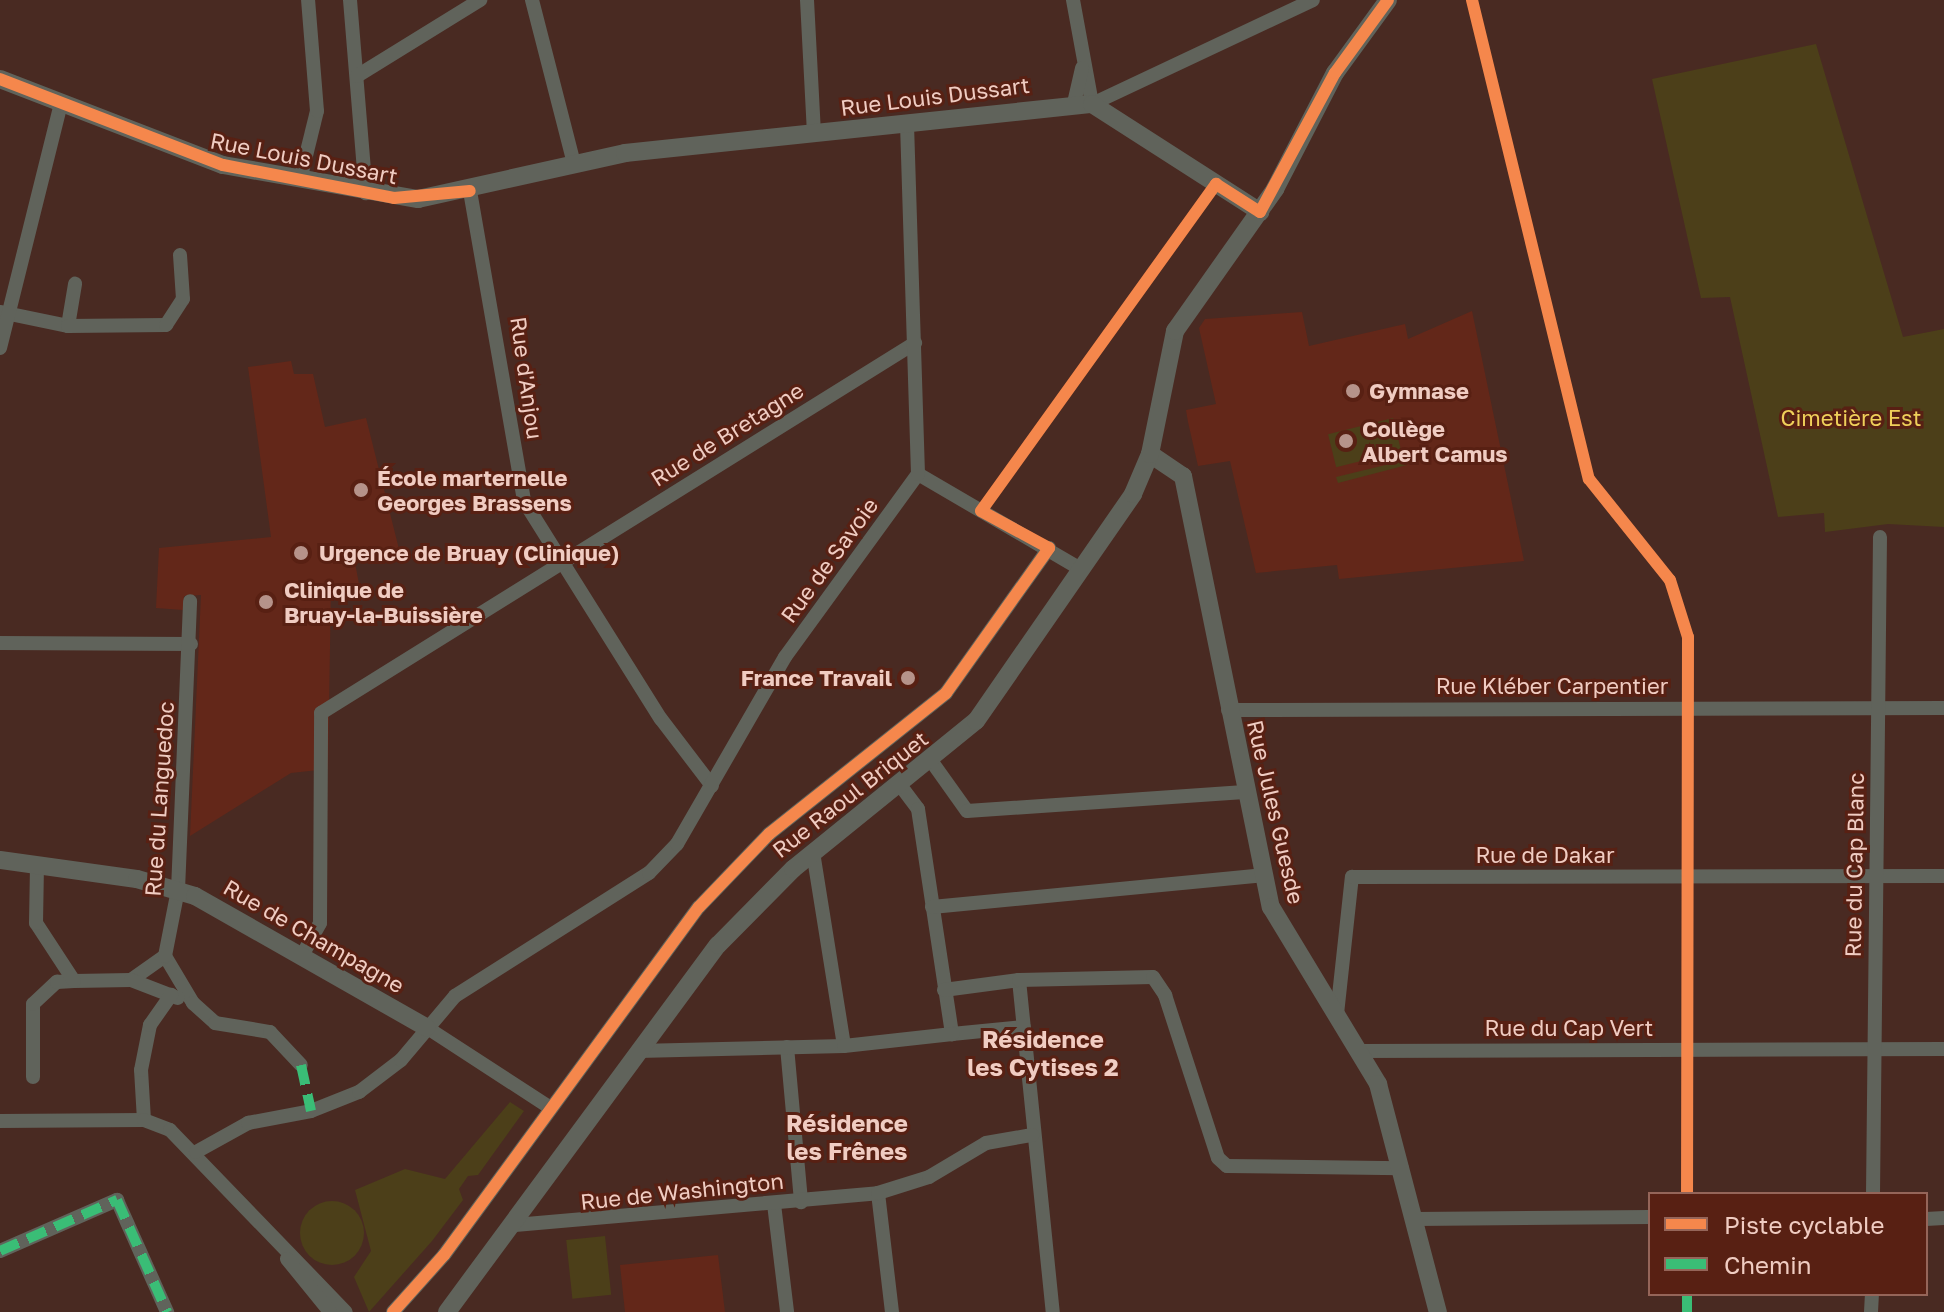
<!DOCTYPE html>
<meta charset="utf-8">
<style>
body{margin:0}
#map{position:relative;width:1944px;height:1312px;overflow:hidden;background:#492a22;font-family:"Golos Text",sans-serif}
div>[style]{position:absolute}
.built>*{inset:0;background:#632719}
.green>*{inset:0;background:#4c3f19;transform-origin:0 0}
.round{border-radius:50%}
.minor>*{height:14px;margin:-7px;padding:0 7px;transform-origin:7px;border-radius:7px;background:#60635b}
.tertiary>*{height:18px;margin:-9px;padding:0 9px;transform-origin:9px;border-radius:9px;background:#60635b}
.quiet>*{height:10px;margin-top:-5px;transform-origin:0;background:repeating-linear-gradient(90deg,#3abd76 0 20px,transparent 0 30px)}
.cycleway>*{height:12px;margin:-6px;padding:0 6px;transform-origin:6px;border-radius:6px;background:#f5874c}
.dots>*{width:22px;height:22px;translate:-50% -50%;box-sizing:border-box;border:4px solid #582013;border-radius:50%}
span{translate:-50% -50%;white-space:nowrap;text-align:center;line-height:1.15;-webkit-text-stroke:6px #582013;paint-order:stroke}
.street-label{font-size:22px;color:#f0ccc2}
.poi-label{font-size:22px;color:#f0ccc2;font-weight:700}
.left{translate:0 -50%;text-align:left}
.right{translate:-100% -50%;text-align:right}
.park-label{font-size:22px;color:#efd05a}
.neighbourhood-label{font-size:24px;color:#f0ccc2;font-weight:700}
.legend{position:absolute;left:1648px;top:1192px;width:280px;height:104px;box-sizing:border-box;background:#582013;border:2px solid #956559;margin:0;padding:10px 14px;list-style:none;font-size:24px;color:#f0ccc2}
.legend li{display:flex;align-items:center;gap:16px;height:40px}
.legend b{width:40px;border:2px solid #956559}
</style>
<div id="map">
<div class="built">
<i style="clip-path:polygon(1472px 311px,1524px 561px,1339px 579px,1337px 565px,1256px 573px,1230px 461px,1198px 466px,1188px 422px,1186px 410px,1216px 404px,1199px 328px,1205px 319px,1302px 312px,1309px 346px,1405px 324px,1408px 339px)"></i>
<i style="clip-path:polygon(291px 361px,294px 374px,313px 374px,325px 427px,366px 418px,400px 553px,355px 563px,359px 584px,331px 586px,328px 769px,291px 773px,190px 836px,201px 595px,184px 596px,183px 610px,156px 608px,159px 548px,271px 537px,248px 367px)"></i>
<i style="clip-path:polygon(718px 1255px,725px 1312px,625px 1312px,620px 1265px)"></i>
</div>
<div class="green">
<i style="clip-path:polygon(1816px 44px,1903px 337px,1944px 329px,1944px 527px,1888px 524px,1825px 532px,1824px 513px,1778px 517px,1730px 297px,1701px 298px,1652px 79px)"></i>
<i style="left:1393px;top:418px;width:34px;height:67px;rotate:76deg"></i>
<i style="clip-path:polygon(1406px 460px,1407px 465px,1338px 483px,1336px 477px)"></i>
<i style="clip-path:polygon(510px 1102px,524px 1111px,478px 1175px,468px 1176px,459px 1189px,463px 1200px,432px 1241px,369px 1312px,354px 1277px,371px 1251px,355px 1190px,405px 1169px,445px 1179px)"></i>
<i class="round" style="left:300px;top:1201px;width:64px;height:64px"></i>
<i style="left:605px;top:1236px;width:59px;height:39px;rotate:84deg"></i>
</div>
<div class="minor">
<i style="left:350px;top:0;width:194px;rotate:85.3deg"></i>
<i style="left:532px;top:0;width:168px;rotate:75.6deg"></i>
<i style="left:807px;top:0;width:135px;rotate:87deg"></i>
<i style="left:1073px;top:0;width:106px;rotate:79.6deg"></i>
<i style="left:1092px;top:104px;width:244px;rotate:-25.2deg"></i>
<i style="left:357px;top:76px;width:145px;rotate:-31.7deg"></i>
<i style="left:1074px;top:103px;width:36px;rotate:-77deg"></i>
<i style="left:300px;top:180px;width:71px;rotate:-76.2deg"></i>
<i style="left:317px;top:111px;width:111px;rotate:-94.6deg"></i>
<i style="left:470px;top:191px;width:315px;rotate:80.1deg"></i>
<i style="left:524px;top:501px;width:257px;rotate:57.9deg"></i>
<i style="left:661px;top:719px;width:84px;rotate:52.7deg"></i>
<i style="left:1px;top:312px;width:68px;rotate:11.8deg"></i>
<i style="left:68px;top:326px;width:43px;rotate:-80.5deg"></i>
<i style="left:68px;top:326px;width:98px;rotate:-0.6deg"></i>
<i style="left:166px;top:325px;width:31px;rotate:-57deg"></i>
<i style="left:183px;top:299px;width:44px;rotate:-93.9deg"></i>
<i style="left:0;top:348px;width:252px;rotate:-76deg"></i>
<i style="left:918px;top:474px;width:190px;rotate:30.3deg"></i>
<i style="left:0;top:643px;width:191px;rotate:0.3deg"></i>
<i style="left:1228px;top:710px;width:716px;rotate:-0.16deg"></i>
<i style="left:932px;top:762px;width:60px;rotate:54.5deg"></i>
<i style="left:967px;top:811px;width:278px;rotate:-3.9deg"></i>
<i style="left:900px;top:785px;width:30px;rotate:53deg"></i>
<i style="left:918px;top:809px;width:228px;rotate:81.4deg"></i>
<i style="left:952px;top:1034px;width:72px;rotate:-5.6deg"></i>
<i style="left:813px;top:852px;width:196px;rotate:80.9deg"></i>
<i style="left:932px;top:907px;width:332px;rotate:-5.5deg"></i>
<i style="left:304px;top:952px;width:33px;rotate:-61deg"></i>
<i style="left:320px;top:923px;width:210px;rotate:-89.7deg"></i>
<i style="left:321px;top:713px;width:700px;rotate:-31.92deg"></i>
<i style="left:165px;top:956px;width:55px;rotate:59.2deg"></i>
<i style="left:193px;top:1003px;width:30px;rotate:42deg"></i>
<i style="left:215px;top:1023px;width:56px;rotate:9.3deg"></i>
<i style="left:270px;top:1032px;width:45px;rotate:46.8deg"></i>
<i style="left:131px;top:980px;width:42px;rotate:-35.2deg"></i>
<i style="left:165px;top:956px;width:67px;rotate:-78.9deg"></i>
<i style="left:178px;top:890px;width:289px;rotate:-87.6deg"></i>
<i style="left:1019px;top:980px;width:334px;rotate:84.2deg"></i>
<i style="left:74px;top:981px;width:57px;rotate:-1deg"></i>
<i style="left:131px;top:980px;width:50px;rotate:21deg"></i>
<i style="left:944px;top:990px;width:76px;rotate:-7.6deg"></i>
<i style="left:1019px;top:980px;width:134px;rotate:-1.3deg"></i>
<i style="left:1153px;top:977px;width:22px;rotate:56deg"></i>
<i style="left:1165px;top:995px;width:171px;rotate:72deg"></i>
<i style="left:1218px;top:1158px;width:12px;rotate:42deg"></i>
<i style="left:1227px;top:1166px;width:175px;rotate:0.7deg"></i>
<i style="left:1337px;top:1014px;width:138px;rotate:-83.8deg"></i>
<i style="left:1352px;top:877px;width:592px;rotate:-0.1deg"></i>
<i style="left:426px;top:1027px;width:147px;rotate:33deg"></i>
<i style="left:787px;top:1047px;width:156px;rotate:84.8deg"></i>
<i style="left:638px;top:1051px;width:206px;rotate:-1.4deg"></i>
<i style="left:844px;top:1046px;width:109px;rotate:-6.3deg"></i>
<i style="left:1361px;top:1051px;width:583px;rotate:-0.2deg"></i>
<i style="left:33px;top:1077px;width:73px;rotate:-90deg"></i>
<i style="left:33px;top:1004px;width:33px;rotate:-43deg"></i>
<i style="left:57px;top:982px;width:17px;rotate:-3deg"></i>
<i style="left:74px;top:981px;width:69px;rotate:-123.2deg"></i>
<i style="left:36px;top:923px;width:59px;rotate:-89deg"></i>
<i style="left:144px;top:1120px;width:50px;rotate:-93.4deg"></i>
<i style="left:141px;top:1070px;width:46px;rotate:-78.7deg"></i>
<i style="left:150px;top:1025px;width:37px;rotate:-55deg"></i>
<i style="left:0;top:1121px;width:144px;rotate:-0.4deg"></i>
<i style="left:144px;top:1120px;width:28px;rotate:21deg"></i>
<i style="left:170px;top:1130px;width:253px;rotate:46deg"></i>
<i style="left:196px;top:1152px;width:60px;rotate:-29.1deg"></i>
<i style="left:248px;top:1123px;width:64px;rotate:-10.8deg"></i>
<i style="left:311px;top:1111px;width:52px;rotate:-21.6deg"></i>
<i style="left:359px;top:1092px;width:53px;rotate:-37.3deg"></i>
<i style="left:401px;top:1060px;width:84px;rotate:-49.8deg"></i>
<i style="left:455px;top:996px;width:230px;rotate:-32.4deg"></i>
<i style="left:649px;top:873px;width:40px;rotate:-46deg"></i>
<i style="left:677px;top:844px;width:216px;rotate:-60deg"></i>
<i style="left:785px;top:657px;width:226px;rotate:-54deg"></i>
<i style="left:918px;top:474px;width:350px;rotate:-91.8deg"></i>
<i style="left:878px;top:1193px;width:120px;rotate:83.3deg"></i>
<i style="left:1873px;top:1194px;width:657px;rotate:-89.39deg"></i>
<i style="left:774px;top:1204px;width:109px;rotate:83.1deg"></i>
<i style="left:1416px;top:1219px;width:234px;rotate:-0.5deg"></i>
<i style="left:1926px;top:1219px;width:18px;rotate:-3deg"></i>
<i style="left:515px;top:1225px;width:364px;rotate:-5deg"></i>
<i style="left:878px;top:1193px;width:53px;rotate:-17.4deg"></i>
<i style="left:929px;top:1177px;width:66px;rotate:-30.8deg"></i>
<i style="left:986px;top:1143px;width:47px;rotate:-9.9deg"></i>
<i style="left:0;top:1251px;width:128px;rotate:-23.6deg"></i>
<i style="left:117px;top:1200px;width:123px;rotate:65.9deg"></i>
<i style="left:287px;top:1259px;width:68px;rotate:50.9deg"></i>
<i style="left:393px;top:1312px;width:76px;rotate:-48.2deg"></i>
<i style="left:444px;top:1255px;width:431px;rotate:-53.8deg"></i>
<i style="left:699px;top:907px;width:101px;rotate:-46.2deg"></i>
<i style="left:769px;top:834px;width:226px;rotate:-38.5deg"></i>
<i style="left:946px;top:693px;width:178px;rotate:-54.6deg"></i>
<i style="left:1871px;top:1312px;width:18px;rotate:-87deg"></i>
</div>
<div class="tertiary">
<i style="left:0;top:79px;width:239px;rotate:21.1deg"></i>
<i style="left:223px;top:165px;width:198px;rotate:9.9deg"></i>
<i style="left:418px;top:199px;width:212px;rotate:-12.5deg"></i>
<i style="left:625px;top:153px;width:470px;rotate:-6deg"></i>
<i style="left:1092px;top:104px;width:200px;rotate:32.7deg"></i>
<i style="left:1150px;top:454px;width:40px;rotate:34deg"></i>
<i style="left:1183px;top:476px;width:440px;rotate:78.5deg"></i>
<i style="left:1271px;top:907px;width:207px;rotate:58.8deg"></i>
<i style="left:1378px;top:1084px;width:236px;rotate:75.3deg"></i>
<i style="left:0;top:860px;width:138px;rotate:7.9deg"></i>
<i style="left:137px;top:879px;width:60px;rotate:16.3deg"></i>
<i style="left:195px;top:896px;width:266px;rotate:29.6deg"></i>
<i style="left:447px;top:1312px;width:456px;rotate:-53.6deg"></i>
<i style="left:718px;top:945px;width:107px;rotate:-45.4deg"></i>
<i style="left:793px;top:869px;width:235px;rotate:-39deg"></i>
<i style="left:976px;top:721px;width:276px;rotate:-55.3deg"></i>
<i style="left:1133px;top:494px;width:43px;rotate:-67deg"></i>
<i style="left:1150px;top:454px;width:126px;rotate:-78.5deg"></i>
<i style="left:1175px;top:331px;width:174px;rotate:-54.8deg"></i>
<i style="left:1275px;top:189px;width:131px;rotate:-62.7deg"></i>
<i style="left:1335px;top:73px;width:90px;rotate:-54deg"></i>
</div>
<div class="quiet">
<i style="left:301px;top:1065px;width:47px;rotate:77.7deg"></i>
<i style="left:0;top:1251px;width:128px;rotate:-23.6deg"></i>
<i style="left:117px;top:1200px;width:123px;rotate:65.9deg"></i>
<i style="left:1687px;top:1312px;width:18px;rotate:-90deg"></i>
</div>
<div class="cycleway">
<i style="left:1472px;top:0;width:493px;rotate:76.3deg"></i>
<i style="left:1589px;top:479px;width:129px;rotate:51.3deg"></i>
<i style="left:1670px;top:580px;width:60px;rotate:72.5deg"></i>
<i style="left:1688px;top:637px;width:557px;rotate:90.1deg"></i>
<i style="left:0;top:79px;width:239px;rotate:21.1deg"></i>
<i style="left:223px;top:165px;width:174px;rotate:10.9deg"></i>
<i style="left:394px;top:198px;width:76px;rotate:-5.3deg"></i>
<i style="left:393px;top:1312px;width:76px;rotate:-48.2deg"></i>
<i style="left:444px;top:1255px;width:431px;rotate:-53.8deg"></i>
<i style="left:699px;top:907px;width:101px;rotate:-46.2deg"></i>
<i style="left:769px;top:834px;width:226px;rotate:-38.5deg"></i>
<i style="left:946px;top:693px;width:178px;rotate:-54.6deg"></i>
<i style="left:1049px;top:548px;width:77px;rotate:-151.4deg"></i>
<i style="left:981px;top:511px;width:403px;rotate:-54.3deg"></i>
<i style="left:1216px;top:184px;width:52px;rotate:32.5deg"></i>
<i style="left:1260px;top:212px;width:158px;rotate:-61.7deg"></i>
<i style="left:1335px;top:73px;width:90px;rotate:-54deg"></i>
</div>
<div class="dots">
<i style="left:1353px;top:391px;background:#b6938a"></i>
<i style="left:1346px;top:441px;background:#b6938a"></i>
<i style="left:361px;top:490px;background:#b6938a"></i>
<i style="left:301px;top:553px;background:#b6938a"></i>
<i style="left:266px;top:602px;background:#b6938a"></i>
<i style="left:908px;top:678px;background:#b6938a"></i>
</div>
<div class="street-label">
<span style="left:935px;top:96px;rotate:-7deg">Rue Louis Dussart</span>
<span style="left:304px;top:158px;rotate:11deg">Rue Louis Dussart</span>
<span style="left:527px;top:378px;rotate:82deg">Rue d'Anjou</span>
<span style="left:727px;top:434px;rotate:-32deg">Rue de Bretagne</span>
<span style="left:829px;top:560px;rotate:-54deg">Rue de Savoie</span>
<span style="left:1552px;top:686px">Rue Kléber Carpentier</span>
<span style="left:850px;top:794px;rotate:-38deg">Rue Raoul Briquet</span>
<span style="left:159px;top:799px;rotate:-86deg">Rue du Languedoc</span>
<span style="left:1276px;top:812px;rotate:77deg">Rue Jules Guesde</span>
<span style="left:1545px;top:855px">Rue de Dakar</span>
<span style="left:1854px;top:865px;rotate:-89deg">Rue du Cap Blanc</span>
<span style="left:314px;top:936px;rotate:30deg">Rue de Champagne</span>
<span style="left:1569px;top:1028px">Rue du Cap Vert</span>
<span style="left:682px;top:1191px;rotate:-6deg">Rue de Washington</span>
</div>
<div class="poi-label">
<span class="left" style="left:1369px;top:391px">Gymnase</span>
<span class="left" style="left:1362px;top:441px">Collège<br>Albert Camus</span>
<span class="left" style="left:377px;top:490px">École marternelle<br>Georges Brassens</span>
<span class="left" style="left:319px;top:553px">Urgence de Bruay (Clinique)</span>
<span class="left" style="left:284px;top:602px">Clinique de<br>Bruay-la-Buissière</span>
<span class="right" style="left:892px;top:678px">France Travail</span>
</div>
<div class="park-label">
<span style="left:1851px;top:418px">Cimetière Est</span>
</div>
<div class="neighbourhood-label">
<span style="left:1043px;top:1053px">Résidence<br>les Cytises 2</span>
<span style="left:847px;top:1137px">Résidence<br>les Frênes</span>
</div>
<ul class="legend">
<li><b style="height:10px;background:#f5874c"></b>Piste cyclable</li>
<li><b style="height:10px;background:#3abd76"></b>Chemin</li>
</ul>
</div>
